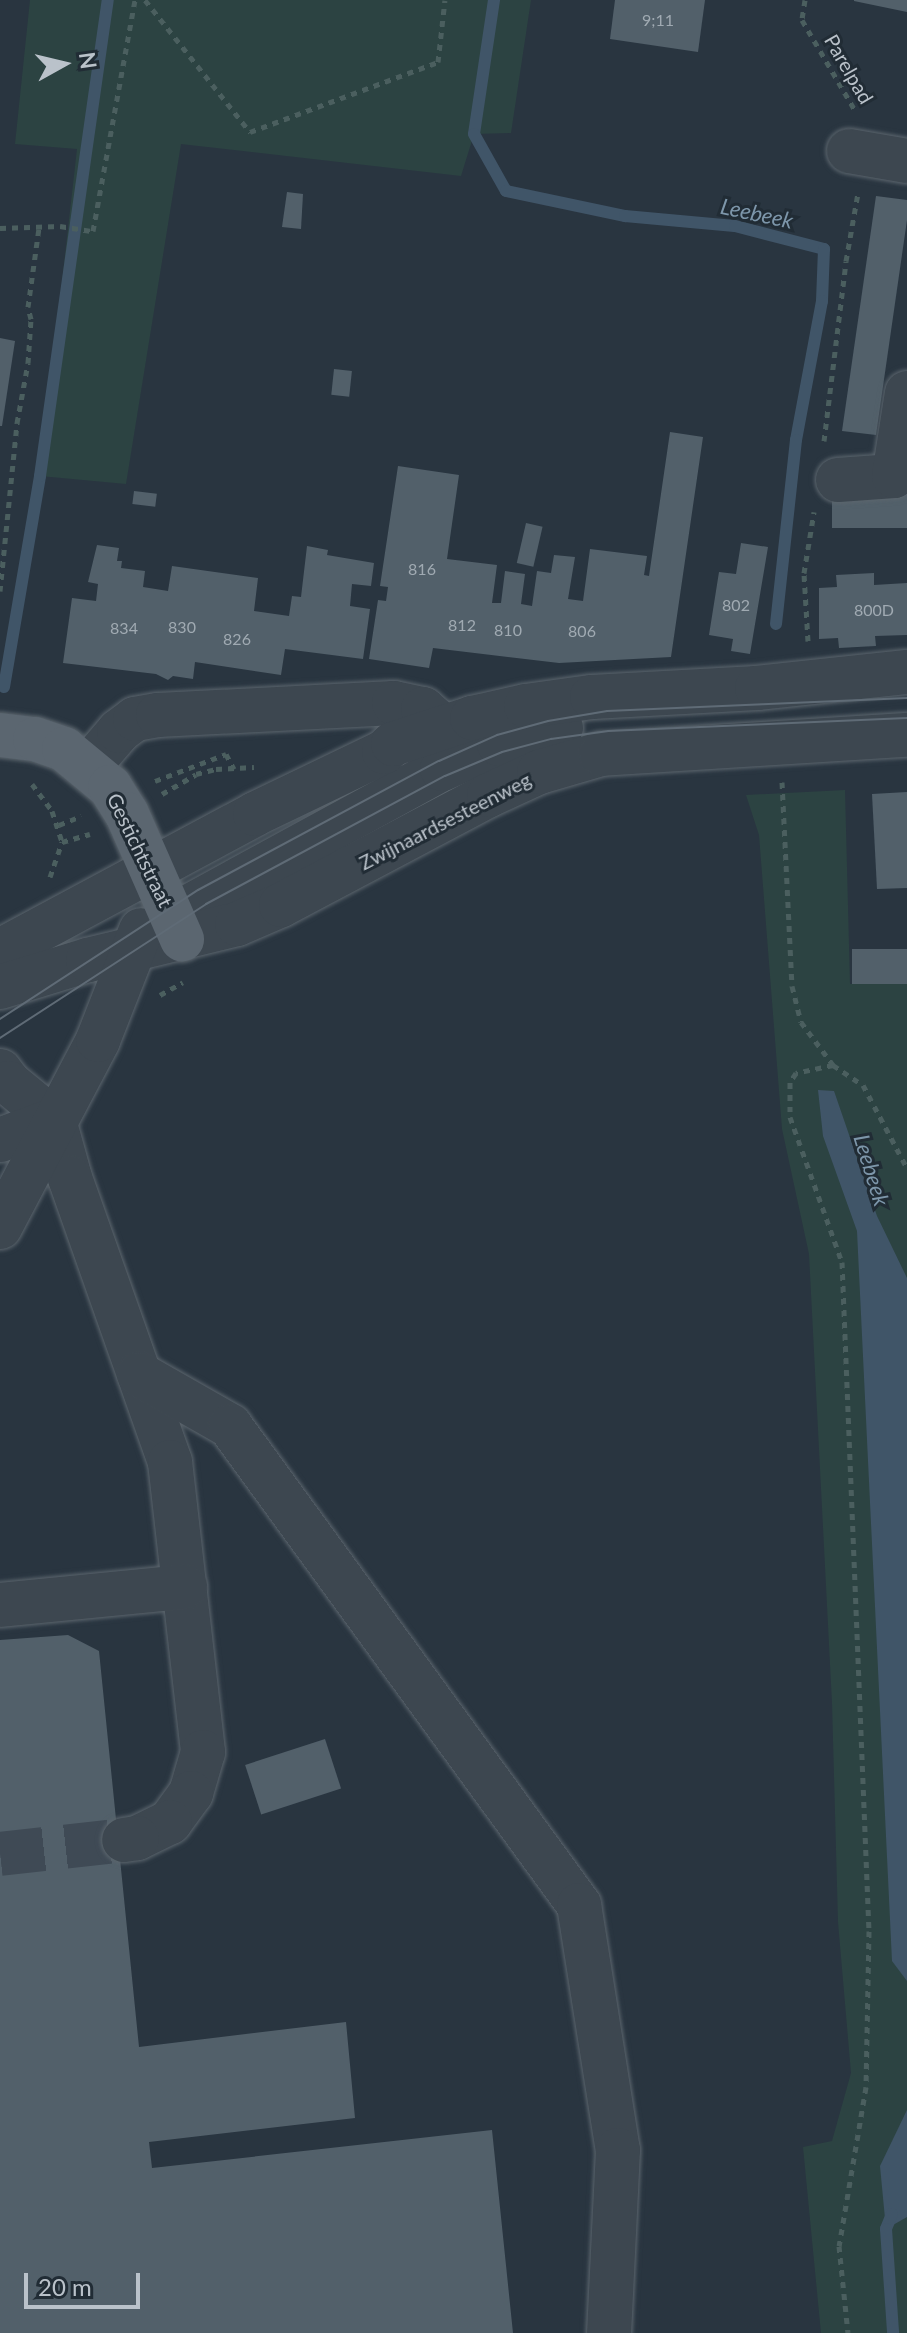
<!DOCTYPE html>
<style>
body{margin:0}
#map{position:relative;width:907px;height:2333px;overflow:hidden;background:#293540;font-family:Lato,sans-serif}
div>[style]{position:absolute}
.green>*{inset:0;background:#2c4342}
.water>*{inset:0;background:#405568}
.stream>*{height:12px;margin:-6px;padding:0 6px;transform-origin:6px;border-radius:6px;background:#405568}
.building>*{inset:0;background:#52606a;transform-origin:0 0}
.minor-tunnel>*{height:44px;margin-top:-22px;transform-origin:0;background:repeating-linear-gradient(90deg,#3f4a55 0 44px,transparent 0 66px)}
.path>*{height:5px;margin-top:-2.5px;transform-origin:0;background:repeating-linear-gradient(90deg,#4b5f5f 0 6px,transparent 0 12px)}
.roads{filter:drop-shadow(0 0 2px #5b656d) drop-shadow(0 0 2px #5b656d)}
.minor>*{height:44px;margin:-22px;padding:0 22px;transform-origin:22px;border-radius:22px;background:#3d4750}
.major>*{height:44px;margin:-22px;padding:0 22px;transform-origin:22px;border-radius:22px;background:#5b6670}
.tram>*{height:2px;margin:-1px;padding:0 1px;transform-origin:1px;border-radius:1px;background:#5f6b76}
span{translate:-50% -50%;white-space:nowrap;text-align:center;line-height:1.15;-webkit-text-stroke:6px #212c35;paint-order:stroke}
.number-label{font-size:16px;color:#a0aab2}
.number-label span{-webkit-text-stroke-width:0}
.street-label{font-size:20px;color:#bac2ca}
.water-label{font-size:22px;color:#7d96aa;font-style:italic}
.north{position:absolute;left:24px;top:24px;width:80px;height:80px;-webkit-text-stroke:6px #212c35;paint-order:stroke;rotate:82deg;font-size:22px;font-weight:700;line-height:32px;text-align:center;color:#bac2ca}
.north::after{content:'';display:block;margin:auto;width:28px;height:36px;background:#bac2ca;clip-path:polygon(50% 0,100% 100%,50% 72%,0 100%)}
.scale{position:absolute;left:24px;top:2273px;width:116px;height:36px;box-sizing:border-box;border:4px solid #bac2ca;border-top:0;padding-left:10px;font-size:24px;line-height:28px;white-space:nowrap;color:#bac2ca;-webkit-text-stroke:6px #212c35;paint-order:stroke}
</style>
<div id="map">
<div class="green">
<i style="clip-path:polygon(30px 0,531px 0,511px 133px,474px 134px,461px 176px,181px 144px,126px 484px,40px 476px,77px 149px,15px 144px)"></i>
<i style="clip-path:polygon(845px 790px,850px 984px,907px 981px,907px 2333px,821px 2333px,803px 2147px,832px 2141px,851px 2073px,838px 1922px,832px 1703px,809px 1254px,782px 1129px,759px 835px,746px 795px)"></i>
</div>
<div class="water">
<i style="clip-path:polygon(818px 1090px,834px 1091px,877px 1216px,907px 1278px,907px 1981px,892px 1961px,857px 1231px,823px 1136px)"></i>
<i style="clip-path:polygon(907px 2110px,907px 2217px,886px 2229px,880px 2166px)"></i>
</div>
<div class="stream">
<i style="left:494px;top:0;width:135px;rotate:98.5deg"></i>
<i style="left:474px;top:134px;width:65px;rotate:60.7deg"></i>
<i style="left:506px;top:191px;width:122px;rotate:11.9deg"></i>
<i style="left:625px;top:216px;width:110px;rotate:5.2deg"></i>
<i style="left:735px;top:226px;width:92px;rotate:14.5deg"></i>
<i style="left:824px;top:249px;width:52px;rotate:92.2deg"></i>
<i style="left:822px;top:301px;width:141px;rotate:100.6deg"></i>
<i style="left:796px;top:440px;width:185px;rotate:96.2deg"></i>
<i style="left:4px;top:687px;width:214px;rotate:-80.3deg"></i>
<i style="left:40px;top:476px;width:481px;rotate:-81.9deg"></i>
<i style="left:892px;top:2214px;width:16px;rotate:112deg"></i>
<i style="left:886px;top:2229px;width:104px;rotate:86.1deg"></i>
</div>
<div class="building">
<i style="clip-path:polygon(615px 0,705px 0,698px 52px,610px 39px)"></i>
<i style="clip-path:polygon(854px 0,907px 0,907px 12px,854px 1px)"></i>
<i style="clip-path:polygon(287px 192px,303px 194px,301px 229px,282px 227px)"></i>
<i style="clip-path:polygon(876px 196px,907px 200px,907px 220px,876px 435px,842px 431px)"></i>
<i style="clip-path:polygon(0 338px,15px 341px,2px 426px,0 426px)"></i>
<i style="left:334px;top:369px;width:18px;height:26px;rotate:6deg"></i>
<i style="clip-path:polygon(670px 432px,703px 437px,671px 657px,559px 663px,433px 648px,429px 668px,369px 659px,378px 600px,386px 601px,388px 587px,380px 586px,398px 466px,459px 475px,447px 559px,497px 565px,492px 603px,501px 603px,505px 571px,525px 574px,521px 604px,532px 606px,537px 571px,551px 573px,554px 555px,575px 557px,568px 599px,583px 601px,590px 549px,647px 556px,644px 575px,649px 576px)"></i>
<i style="left:134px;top:491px;width:23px;height:13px;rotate:7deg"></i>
<i style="left:907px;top:494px;width:34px;height:75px;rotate:90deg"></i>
<i style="left:526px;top:523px;width:17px;height:41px;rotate:13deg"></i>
<i style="clip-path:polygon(741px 543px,768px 547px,750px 654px,731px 651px,733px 639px,709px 635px,719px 572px,736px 574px)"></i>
<i style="clip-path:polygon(97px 545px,119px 548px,117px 561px,122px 561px,121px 568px,145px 571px,143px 587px,168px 591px,172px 566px,258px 578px,254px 611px,289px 616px,292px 596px,301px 597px,307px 546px,328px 550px,327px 555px,374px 563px,371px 586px,352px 584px,350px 606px,370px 609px,363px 659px,285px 649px,281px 675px,195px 662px,193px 679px,173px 676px,168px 680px,156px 674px,63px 663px,72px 598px,96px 601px,98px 584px,88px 582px)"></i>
<i style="clip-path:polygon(874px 573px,874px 585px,907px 583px,907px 635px,875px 636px,876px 646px,839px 648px,838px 638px,819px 639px,819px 588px,837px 587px,836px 575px)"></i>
<i style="clip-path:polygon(907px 792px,907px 888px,877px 889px,872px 794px)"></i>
<i style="left:907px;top:949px;width:35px;height:55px;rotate:90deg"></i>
<i style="clip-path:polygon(68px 1635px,99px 1651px,139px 2047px,346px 2022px,355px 2118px,149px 2142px,152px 2168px,492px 2130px,513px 2333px,0 2333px,0 1640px)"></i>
<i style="left:325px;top:1739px;width:52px;height:84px;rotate:72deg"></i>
</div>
<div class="minor-tunnel">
<i style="left:0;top:1854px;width:125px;rotate:-6.4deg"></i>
</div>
<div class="path">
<i style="left:145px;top:0;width:169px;rotate:51.5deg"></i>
<i style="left:250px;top:132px;width:201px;rotate:-20.4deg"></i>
<i style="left:438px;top:62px;width:62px;rotate:-83.6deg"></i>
<i style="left:805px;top:0;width:20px;rotate:99deg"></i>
<i style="left:802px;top:20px;width:107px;rotate:59.6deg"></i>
<i style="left:0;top:228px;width:60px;rotate:-1.9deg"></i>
<i style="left:60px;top:226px;width:33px;rotate:9deg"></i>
<i style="left:93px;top:231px;width:235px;rotate:-79.7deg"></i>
<i style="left:824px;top:441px;width:181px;rotate:-83deg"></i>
<i style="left:846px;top:261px;width:69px;rotate:-80deg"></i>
<i style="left:0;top:591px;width:169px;rotate:-84.2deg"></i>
<i style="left:17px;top:423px;width:61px;rotate:-79.6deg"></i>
<i style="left:28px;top:363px;width:44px;rotate:-86.1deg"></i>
<i style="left:31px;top:319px;width:12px;rotate:-104deg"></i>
<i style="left:28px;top:307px;width:80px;rotate:-82.1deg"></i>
<i style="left:808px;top:641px;width:68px;rotate:-93.4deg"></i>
<i style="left:804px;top:573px;width:62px;rotate:-80.7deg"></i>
<i style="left:155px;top:781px;width:76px;rotate:-20.8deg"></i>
<i style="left:226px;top:754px;width:17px;rotate:62deg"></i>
<i style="left:782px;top:782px;width:204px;rotate:87.2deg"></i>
<i style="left:792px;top:986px;width:37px;rotate:76deg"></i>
<i style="left:801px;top:1022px;width:54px;rotate:53.3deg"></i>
<i style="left:833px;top:1065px;width:36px;rotate:34deg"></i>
<i style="left:863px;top:1085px;width:94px;rotate:62.1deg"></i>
<i style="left:32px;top:784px;width:34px;rotate:53deg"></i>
<i style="left:52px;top:811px;width:33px;rotate:72deg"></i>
<i style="left:162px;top:794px;width:39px;rotate:-30deg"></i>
<i style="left:196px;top:774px;width:21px;rotate:-14deg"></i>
<i style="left:216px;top:769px;width:38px;rotate:-3deg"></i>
<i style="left:59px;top:825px;width:24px;rotate:-22deg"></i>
<i style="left:50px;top:877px;width:37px;rotate:-71deg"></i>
<i style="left:62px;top:842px;width:29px;rotate:-16deg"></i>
<i style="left:160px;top:995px;width:26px;rotate:-29deg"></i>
<i style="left:833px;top:1065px;width:38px;rotate:168deg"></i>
<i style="left:796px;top:1073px;width:11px;rotate:124deg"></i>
<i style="left:790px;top:1082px;width:35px;rotate:90deg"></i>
<i style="left:790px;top:1117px;width:154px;rotate:70.3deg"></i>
<i style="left:842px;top:1262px;width:670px;rotate:87.69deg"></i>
<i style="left:869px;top:1931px;width:156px;rotate:91.1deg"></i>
<i style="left:866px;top:2087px;width:161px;rotate:99.6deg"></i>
<i style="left:839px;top:2246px;width:87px;rotate:84.1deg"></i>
</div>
<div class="roads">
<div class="minor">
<i style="left:849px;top:151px;width:59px;rotate:9.8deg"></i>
<i style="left:838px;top:480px;width:56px;rotate:-4.1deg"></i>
<i style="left:894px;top:476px;width:84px;rotate:-81.1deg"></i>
<i style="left:89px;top:766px;width:46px;rotate:-49.4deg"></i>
<i style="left:119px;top:731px;width:20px;rotate:-37deg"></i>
<i style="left:135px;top:719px;width:23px;rotate:-10deg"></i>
<i style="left:158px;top:715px;width:236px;rotate:-2.9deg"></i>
<i style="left:394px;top:703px;width:30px;rotate:12deg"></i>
<i style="left:423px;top:709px;width:28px;rotate:41deg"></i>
<i style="left:172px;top:916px;width:307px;rotate:-28.6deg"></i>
<i style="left:442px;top:769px;width:62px;rotate:-23.7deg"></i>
<i style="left:499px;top:744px;width:64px;rotate:-14.5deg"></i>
<i style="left:0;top:951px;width:289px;rotate:-28.2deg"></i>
<i style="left:255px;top:814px;width:143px;rotate:-25.7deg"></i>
<i style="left:384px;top:752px;width:12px;rotate:-42deg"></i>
<i style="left:393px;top:744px;width:83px;rotate:-18.2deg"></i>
<i style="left:472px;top:718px;width:55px;rotate:-12.5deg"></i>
<i style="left:526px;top:706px;width:67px;rotate:-7.8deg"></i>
<i style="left:592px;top:697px;width:165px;rotate:-3.1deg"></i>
<i style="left:757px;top:688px;width:151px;rotate:-6.1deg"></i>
<i style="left:0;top:987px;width:92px;rotate:-17.1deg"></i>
<i style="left:88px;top:960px;width:153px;rotate:-13.6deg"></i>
<i style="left:237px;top:924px;width:48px;rotate:-23.4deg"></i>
<i style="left:281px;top:905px;width:235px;rotate:-27.9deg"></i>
<i style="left:489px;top:795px;width:55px;rotate:-24.7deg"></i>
<i style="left:539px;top:772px;width:65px;rotate:-16.2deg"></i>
<i style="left:601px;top:754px;width:307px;rotate:-3.6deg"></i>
<i style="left:0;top:1071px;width:15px;rotate:53deg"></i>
<i style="left:9px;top:1083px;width:58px;rotate:39.4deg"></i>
<i style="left:54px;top:1120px;width:60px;rotate:74.6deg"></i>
<i style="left:70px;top:1178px;width:301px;rotate:70.6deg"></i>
<i style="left:170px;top:1462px;width:292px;rotate:83.5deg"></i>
<i style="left:203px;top:1752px;width:43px;rotate:106.3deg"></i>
<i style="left:191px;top:1793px;width:36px;rotate:126deg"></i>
<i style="left:170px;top:1822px;width:37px;rotate:154deg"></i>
<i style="left:137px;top:1838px;width:13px;rotate:171deg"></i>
<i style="left:0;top:1140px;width:58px;rotate:-20.3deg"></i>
<i style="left:0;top:1227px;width:211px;rotate:-62.3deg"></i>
<i style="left:98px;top:1040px;width:118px;rotate:-68.6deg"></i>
<i style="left:139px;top:1374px;width:105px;rotate:29.7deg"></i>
<i style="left:230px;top:1426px;width:593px;rotate:53.92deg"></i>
<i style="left:579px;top:1905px;width:248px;rotate:81deg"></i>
<i style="left:618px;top:2150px;width:183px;rotate:92.8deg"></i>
<i style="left:0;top:1605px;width:186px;rotate:-5.6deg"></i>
</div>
<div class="major">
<i style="left:0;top:735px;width:35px;rotate:7deg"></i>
<i style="left:35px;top:739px;width:31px;rotate:19deg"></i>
<i style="left:64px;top:749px;width:60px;rotate:39.6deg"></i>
<i style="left:110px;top:787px;width:32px;rotate:58deg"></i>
<i style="left:127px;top:814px;width:137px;rotate:66.3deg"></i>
</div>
</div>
<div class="tram">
<i style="left:0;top:1019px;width:236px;rotate:-33.1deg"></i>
<i style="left:198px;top:890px;width:273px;rotate:-28.2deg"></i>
<i style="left:439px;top:761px;width:64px;rotate:-24.1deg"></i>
<i style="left:497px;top:735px;width:53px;rotate:-15.4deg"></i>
<i style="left:548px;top:721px;width:60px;rotate:-9.6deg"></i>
<i style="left:607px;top:711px;width:300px;rotate:-2.5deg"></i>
<i style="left:0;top:1038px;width:246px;rotate:-33deg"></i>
<i style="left:206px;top:904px;width:271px;rotate:-28.2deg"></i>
<i style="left:445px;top:776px;width:62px;rotate:-22.8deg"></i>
<i style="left:502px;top:752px;width:51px;rotate:-14.9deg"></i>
<i style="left:551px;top:739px;width:58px;rotate:-8deg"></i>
<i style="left:608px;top:731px;width:299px;rotate:-2.5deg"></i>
</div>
<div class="number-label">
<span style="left:658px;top:20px">9;11</span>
<span style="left:422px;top:569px">816</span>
<span style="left:736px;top:605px">802</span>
<span style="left:874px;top:610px">800D</span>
<span style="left:462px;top:625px">812</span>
<span style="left:182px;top:627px">830</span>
<span style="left:124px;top:628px">834</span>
<span style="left:508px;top:630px">810</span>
<span style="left:582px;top:631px">806</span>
<span style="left:237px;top:639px">826</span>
</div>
<div class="street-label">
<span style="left:849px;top:69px;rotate:60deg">Parelpad</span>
<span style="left:445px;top:821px;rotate:-27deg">Zwijnaardsesteenweg</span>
<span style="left:140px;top:850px;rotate:64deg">Gestichtstraat</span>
</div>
<div class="water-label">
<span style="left:757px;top:213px;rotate:12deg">Leebeek</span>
<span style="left:872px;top:1170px;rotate:73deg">Leebeek</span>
</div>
<div class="north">N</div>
<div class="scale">20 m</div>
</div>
